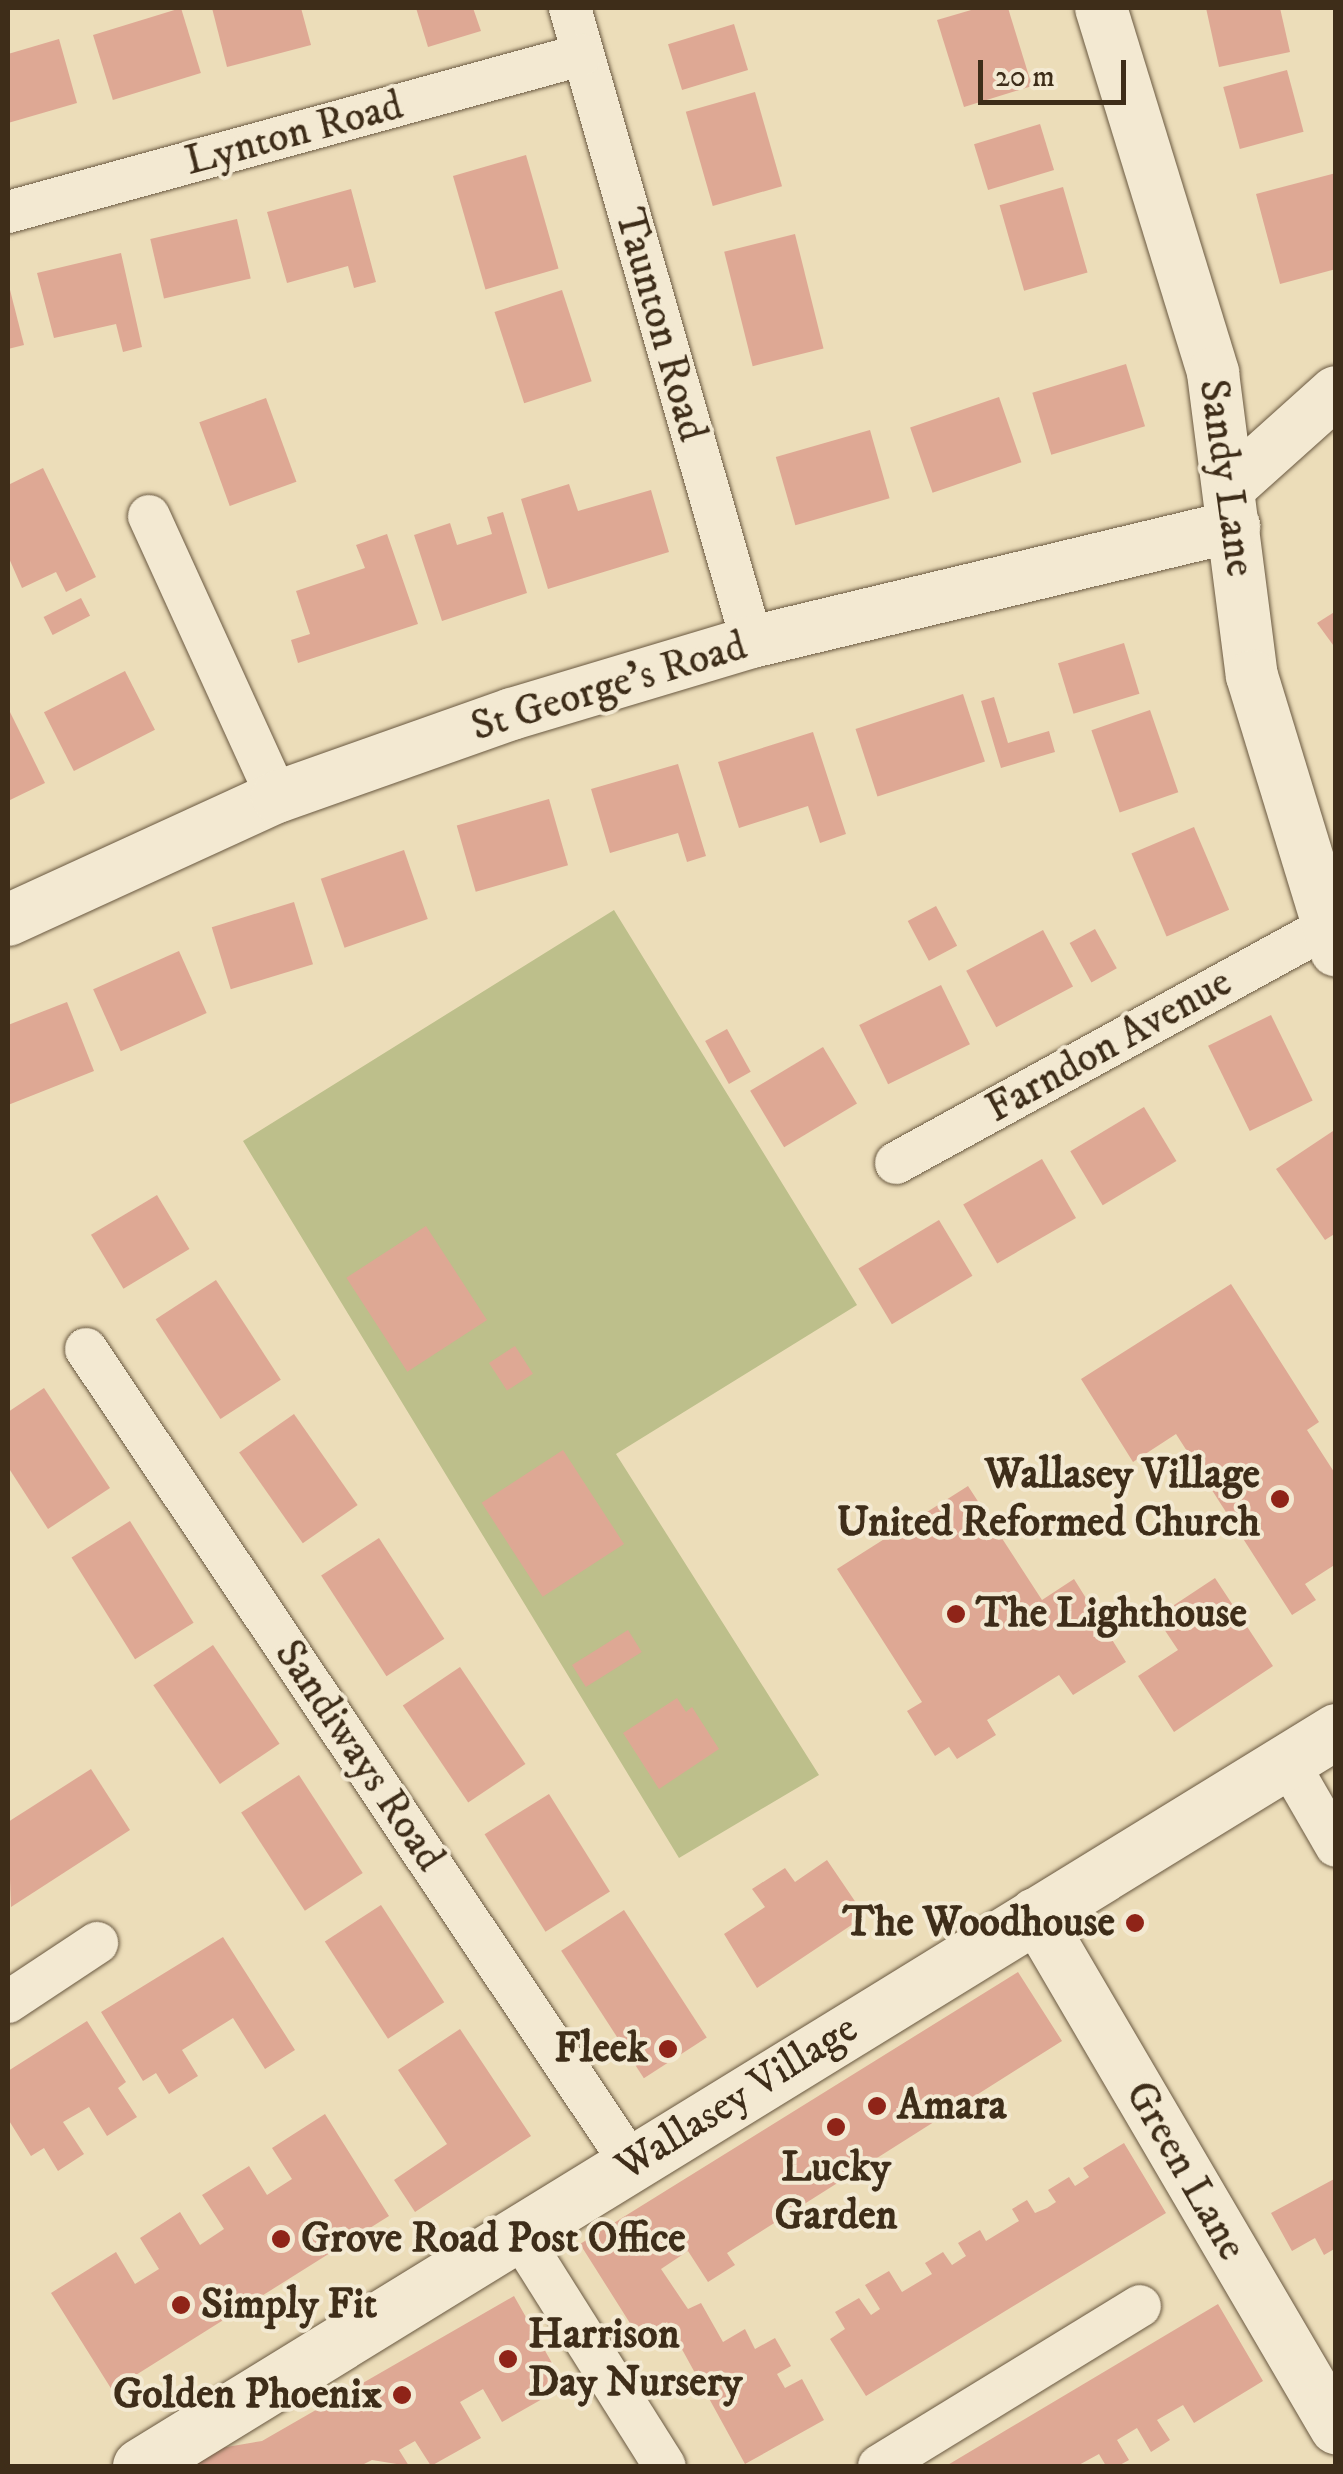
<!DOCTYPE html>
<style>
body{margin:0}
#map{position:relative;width:1343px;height:2474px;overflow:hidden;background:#ecddb9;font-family:"IM FELL DW Pica",serif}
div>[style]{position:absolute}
.green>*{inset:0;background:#bdbf8b}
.building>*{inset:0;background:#dea894;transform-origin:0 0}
.roads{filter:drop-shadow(0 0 2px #6a5941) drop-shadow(0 0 2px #6a5941)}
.minor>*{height:42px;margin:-21px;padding:0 21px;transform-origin:21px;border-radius:21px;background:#f3e9d2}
.tertiary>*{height:52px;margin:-26px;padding:0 26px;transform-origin:26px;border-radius:26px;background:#f3e9d2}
.secondary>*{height:55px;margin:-27.5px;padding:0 27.5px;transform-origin:27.5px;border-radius:27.5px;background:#f3e9d2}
.dots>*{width:28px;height:28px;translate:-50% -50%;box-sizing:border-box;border:5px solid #f3e9d2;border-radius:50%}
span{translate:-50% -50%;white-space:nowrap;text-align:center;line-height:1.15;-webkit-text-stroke:8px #f3e9d2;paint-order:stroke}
.street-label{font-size:42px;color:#3e2d19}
.poi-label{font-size:42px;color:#3e2d19;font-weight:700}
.right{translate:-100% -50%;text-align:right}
.left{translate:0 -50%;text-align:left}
.frame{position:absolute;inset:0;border:10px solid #3e2d19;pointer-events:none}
.scale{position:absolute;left:978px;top:60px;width:148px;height:45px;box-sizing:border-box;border:5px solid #3e2d19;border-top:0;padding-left:12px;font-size:30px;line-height:35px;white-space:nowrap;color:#3e2d19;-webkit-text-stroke:8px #f3e9d2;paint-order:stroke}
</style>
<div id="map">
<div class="green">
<i style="clip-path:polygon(614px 910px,857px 1305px,616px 1454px,819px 1775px,679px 1858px,243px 1141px)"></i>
</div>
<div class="building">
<i style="left:181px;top:8px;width:68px;height:92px;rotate:73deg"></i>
<i style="clip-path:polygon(212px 8px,301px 8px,311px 45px,227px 67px)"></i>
<i style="clip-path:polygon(416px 8px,473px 8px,481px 31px,428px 47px)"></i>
<i style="clip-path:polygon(978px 8px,1008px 8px,1032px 86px,964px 107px,937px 20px)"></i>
<i style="clip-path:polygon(1206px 8px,1280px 8px,1290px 52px,1219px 67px)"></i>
<i style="left:734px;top:24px;width:48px;height:69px;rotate:73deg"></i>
<i style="clip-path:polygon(59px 39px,77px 103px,8px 123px,8px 54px)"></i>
<i style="left:1287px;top:70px;width:64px;height:66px;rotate:75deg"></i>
<i style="left:755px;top:92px;width:98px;height:72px;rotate:74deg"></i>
<i style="left:1040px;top:124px;width:48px;height:69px;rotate:73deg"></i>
<i style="left:526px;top:155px;width:118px;height:76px;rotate:74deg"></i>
<i style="clip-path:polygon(1336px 173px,1336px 269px,1280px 284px,1256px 194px)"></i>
<i style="left:1063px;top:187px;width:89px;height:66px;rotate:74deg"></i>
<i style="clip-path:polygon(351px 189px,376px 282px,354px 288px,348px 266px,287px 283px,267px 212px)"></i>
<i style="left:237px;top:219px;width:61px;height:89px;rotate:77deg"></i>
<i style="left:795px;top:234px;width:118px;height:73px;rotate:76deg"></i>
<i style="clip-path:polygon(121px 253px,142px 347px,123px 352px,116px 324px,54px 338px,37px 273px)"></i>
<i style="clip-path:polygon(8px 282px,24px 345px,8px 349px)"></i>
<i style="left:562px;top:290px;width:96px;height:71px;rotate:72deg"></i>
<i style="left:1126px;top:364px;width:65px;height:98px;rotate:73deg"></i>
<i style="left:999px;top:397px;width:69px;height:94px;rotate:71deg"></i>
<i style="left:266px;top:398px;width:89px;height:71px;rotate:70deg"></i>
<i style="left:870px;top:430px;width:71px;height:98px;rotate:74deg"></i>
<i style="clip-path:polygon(43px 468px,96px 577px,66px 592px,56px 572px,22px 588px,8px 556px,8px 485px)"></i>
<i style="clip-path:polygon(569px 484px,578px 511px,651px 490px,669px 552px,548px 589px,521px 499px)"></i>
<i style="clip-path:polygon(503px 512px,527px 593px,442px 621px,414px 535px,450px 523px,457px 545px,492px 534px,487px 517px)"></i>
<i style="clip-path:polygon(387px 534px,418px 624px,298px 663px,291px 640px,310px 634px,296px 591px,365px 568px,356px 545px)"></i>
<i style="left:81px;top:598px;width:20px;height:42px;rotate:63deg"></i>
<i style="clip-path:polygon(1336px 611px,1336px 649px,1317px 623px)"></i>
<i style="left:1124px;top:643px;width:53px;height:69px;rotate:73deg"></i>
<i style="left:125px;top:671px;width:66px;height:91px;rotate:63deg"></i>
<i style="left:963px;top:694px;width:71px;height:113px;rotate:72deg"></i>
<i style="clip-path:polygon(994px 697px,1008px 743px,1049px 731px,1055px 752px,1001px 768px,981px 701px)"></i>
<i style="clip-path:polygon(8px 708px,45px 783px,8px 801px)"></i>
<i style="left:1150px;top:710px;width:87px;height:62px;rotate:71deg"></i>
<i style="clip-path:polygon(813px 732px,846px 834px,820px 843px,808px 806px,739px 828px,718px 762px)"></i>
<i style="clip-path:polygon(678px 764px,706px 856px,687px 862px,678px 833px,610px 853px,591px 789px)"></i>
<i style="left:549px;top:799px;width:69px;height:96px;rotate:74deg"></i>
<i style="left:1194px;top:827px;width:90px;height:68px;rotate:67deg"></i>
<i style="left:404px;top:850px;width:73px;height:88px;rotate:71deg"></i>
<i style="left:294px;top:902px;width:65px;height:86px;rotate:73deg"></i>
<i style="left:936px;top:906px;width:45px;height:32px;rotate:62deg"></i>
<i style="left:1095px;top:929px;width:45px;height:29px;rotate:61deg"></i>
<i style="left:1043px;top:930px;width:64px;height:87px;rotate:62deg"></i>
<i style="left:179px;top:951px;width:68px;height:94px;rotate:66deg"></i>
<i style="left:941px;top:985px;width:66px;height:91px;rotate:64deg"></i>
<i style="clip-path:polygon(67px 1002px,94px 1071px,8px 1105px,8px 1025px)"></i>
<i style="left:1271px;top:1015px;width:95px;height:70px;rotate:64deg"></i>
<i style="left:727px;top:1029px;width:49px;height:25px;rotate:61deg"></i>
<i style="left:823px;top:1047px;width:66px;height:85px;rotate:59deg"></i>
<i style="left:1144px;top:1107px;width:63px;height:86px;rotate:59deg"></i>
<i style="clip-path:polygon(1336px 1129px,1336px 1233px,1325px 1240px,1276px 1169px)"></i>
<i style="left:1042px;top:1159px;width:68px;height:91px;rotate:60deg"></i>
<i style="left:157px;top:1195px;width:63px;height:77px;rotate:59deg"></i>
<i style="left:939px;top:1220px;width:65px;height:94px;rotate:59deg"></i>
<i style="left:426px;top:1226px;width:112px;height:95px;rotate:57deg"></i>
<i style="left:216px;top:1280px;width:119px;height:72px;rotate:57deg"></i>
<i style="clip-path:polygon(1231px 1284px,1319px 1422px,1307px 1430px,1336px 1475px,1336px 1564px,1305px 1584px,1316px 1600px,1292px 1615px,1176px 1434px,1133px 1462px,1081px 1379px)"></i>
<i style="left:515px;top:1346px;width:33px;height:31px;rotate:57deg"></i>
<i style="clip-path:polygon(44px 1388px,110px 1488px,48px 1529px,8px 1467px,8px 1412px)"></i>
<i style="left:294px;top:1414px;width:111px;height:67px;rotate:55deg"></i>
<i style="left:563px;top:1450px;width:112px;height:97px;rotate:57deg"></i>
<i style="clip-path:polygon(968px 1486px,1042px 1600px,1074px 1579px,1126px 1662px,1073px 1695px,1059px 1675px,987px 1720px,996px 1735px,957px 1759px,949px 1747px,935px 1756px,907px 1711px,922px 1702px,837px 1569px)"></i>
<i style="left:130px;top:1521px;width:120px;height:69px;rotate:58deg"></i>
<i style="left:379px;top:1538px;width:120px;height:69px;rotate:57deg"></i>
<i style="clip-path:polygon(1215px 1578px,1273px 1666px,1174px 1732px,1138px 1676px,1178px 1650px,1156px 1617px)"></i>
<i style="left:628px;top:1630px;width:26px;height:66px;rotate:58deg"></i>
<i style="left:213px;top:1645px;width:119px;height:72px;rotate:56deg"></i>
<i style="left:460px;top:1667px;width:117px;height:69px;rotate:56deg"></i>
<i style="clip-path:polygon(677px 1698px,686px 1712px,692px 1707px,719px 1749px,659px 1789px,623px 1733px)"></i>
<i style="clip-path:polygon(91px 1769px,130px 1830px,11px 1907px,8px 1822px)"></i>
<i style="left:299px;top:1775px;width:117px;height:69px;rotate:57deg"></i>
<i style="left:549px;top:1794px;width:115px;height:76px;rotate:58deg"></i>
<i style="clip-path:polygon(827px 1860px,865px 1916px,757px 1988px,724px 1934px,765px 1907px,752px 1889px,785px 1868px,795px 1882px)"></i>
<i style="left:381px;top:1905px;width:116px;height:67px;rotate:57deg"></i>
<i style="left:624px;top:1910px;width:152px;height:75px;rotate:57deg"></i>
<i style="clip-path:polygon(223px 1937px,295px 2050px,265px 2069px,233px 2018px,182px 2050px,198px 2076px,169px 2094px,156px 2073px,143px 2081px,101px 2012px)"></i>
<i style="clip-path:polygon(1018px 1972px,1062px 2041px,727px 2253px,735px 2265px,708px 2282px,688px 2251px,661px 2269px,688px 2309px,701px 2303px,723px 2342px,745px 2329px,755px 2349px,775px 2338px,791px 2366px,777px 2374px,785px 2388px,802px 2379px,824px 2420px,745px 2464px,667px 2322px,640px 2339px,580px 2244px)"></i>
<i style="clip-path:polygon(87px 2021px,126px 2082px,118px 2088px,137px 2117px,107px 2136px,89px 2107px,63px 2122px,84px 2154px,58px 2171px,44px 2148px,31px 2156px,8px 2119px,8px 2071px)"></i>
<i style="clip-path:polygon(460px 2029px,531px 2136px,415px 2212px,394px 2180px,447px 2144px,398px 2070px)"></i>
<i style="clip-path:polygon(325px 2114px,389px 2216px,112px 2390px,51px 2293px,116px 2252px,135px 2284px,159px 2269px,140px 2238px,180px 2212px,200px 2245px,224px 2229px,202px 2195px,249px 2166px,267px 2195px,292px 2179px,272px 2148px)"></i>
<i style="clip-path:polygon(1124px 2143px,1166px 2213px,866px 2396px,830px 2339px,845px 2329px,835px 2312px,859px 2298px,871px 2315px,880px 2309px,865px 2285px,889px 2271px,902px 2292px,932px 2274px,925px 2263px,943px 2252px,952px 2265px,966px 2256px,958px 2243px,980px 2230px,986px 2241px,1019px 2221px,1012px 2209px,1027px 2200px,1035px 2213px,1047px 2208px,1056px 2202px,1048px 2190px,1069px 2177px,1075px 2186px,1089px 2177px,1083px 2168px)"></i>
<i style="clip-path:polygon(1336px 2178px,1336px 2248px,1324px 2255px,1315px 2238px,1292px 2251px,1271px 2213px)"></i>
<i style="clip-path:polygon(514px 2296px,565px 2386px,502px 2422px,483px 2389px,460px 2402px,481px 2438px,431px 2466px,415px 2441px,399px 2450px,409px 2466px,372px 2460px,360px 2466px,174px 2466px,168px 2457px,262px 2441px)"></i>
<i style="clip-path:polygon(1218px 2304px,1263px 2381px,1194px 2423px,1183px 2405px,1157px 2420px,1170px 2440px,1151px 2452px,1137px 2428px,1117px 2440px,1129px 2460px,1118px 2466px,1106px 2466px,1099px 2454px,1077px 2466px,946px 2466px)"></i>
</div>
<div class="roads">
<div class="minor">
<i style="left:570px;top:8px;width:660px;rotate:73.98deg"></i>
<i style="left:8px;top:212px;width:594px;rotate:-15.32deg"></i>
<i style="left:149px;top:516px;width:309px;rotate:65.5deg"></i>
<i style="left:896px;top:1163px;width:487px;rotate:-28.7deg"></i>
<i style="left:86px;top:1349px;width:980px;rotate:56.2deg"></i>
<i style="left:1287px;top:1761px;width:98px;rotate:60deg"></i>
<i style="left:8px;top:2002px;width:107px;rotate:-33.5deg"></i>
<i style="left:518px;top:2233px;width:275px;rotate:57.8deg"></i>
<i style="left:879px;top:2466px;width:306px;rotate:-31.5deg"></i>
</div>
<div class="tertiary">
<i style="left:1101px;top:8px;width:382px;rotate:72.9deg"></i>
<i style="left:1213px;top:373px;width:305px;rotate:82.7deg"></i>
<i style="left:1252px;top:676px;width:287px;rotate:73deg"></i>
<i style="left:1230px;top:487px;width:142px;rotate:-41.9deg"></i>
<i style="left:8px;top:920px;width:296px;rotate:-24.6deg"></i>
<i style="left:277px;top:797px;width:249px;rotate:-19.5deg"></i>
<i style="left:512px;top:714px;width:251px;rotate:-16.7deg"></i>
<i style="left:752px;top:642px;width:496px;rotate:-13.5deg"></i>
<i style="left:1035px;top:1914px;width:596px;rotate:59.65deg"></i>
</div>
<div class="secondary">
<i style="left:140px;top:2466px;width:1404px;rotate:-31.57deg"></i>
</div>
</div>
<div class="dots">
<i style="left:1280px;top:1499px;background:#8f2418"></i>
<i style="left:956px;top:1614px;background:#8f2418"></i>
<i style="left:1135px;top:1923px;background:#8f2418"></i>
<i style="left:668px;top:2049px;background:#8f2418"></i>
<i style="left:877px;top:2106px;background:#8f2418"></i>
<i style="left:836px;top:2127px;background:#8f2418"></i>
<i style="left:281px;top:2239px;background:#8f2418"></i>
<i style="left:181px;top:2305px;background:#8f2418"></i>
<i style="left:508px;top:2359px;background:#8f2418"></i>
<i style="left:402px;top:2395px;background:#8f2418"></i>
</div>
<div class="street-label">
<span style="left:294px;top:134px;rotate:-15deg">Lynton Road</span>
<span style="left:660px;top:325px;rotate:74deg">Taunton Road</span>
<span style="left:1226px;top:478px;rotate:82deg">Sandy Lane</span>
<span style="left:609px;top:687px;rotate:-17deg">St George's Road</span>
<span style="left:1109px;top:1046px;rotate:-29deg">Farndon Avenue</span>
<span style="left:359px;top:1756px;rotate:56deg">Sandiways Road</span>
<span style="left:737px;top:2098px;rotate:-32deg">Wallasey Village</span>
<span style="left:1185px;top:2171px;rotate:60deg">Green Lane</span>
</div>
<div class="poi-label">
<span class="right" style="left:1260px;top:1499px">Wallasey Village<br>United Reformed Church</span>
<span class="left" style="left:976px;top:1614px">The Lighthouse</span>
<span class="right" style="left:1115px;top:1923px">The Woodhouse</span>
<span class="right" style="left:648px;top:2049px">Fleek</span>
<span class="left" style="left:897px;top:2106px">Amara</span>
<span style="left:836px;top:2192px">Lucky<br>Garden</span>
<span class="left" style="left:301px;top:2239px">Grove Road Post Office</span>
<span class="left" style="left:201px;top:2305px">Simply Fit</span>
<span class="left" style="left:528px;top:2359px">Harrison<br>Day Nursery</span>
<span class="right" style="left:382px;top:2395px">Golden Phoenix</span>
</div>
<div class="frame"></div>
<div class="scale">20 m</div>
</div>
